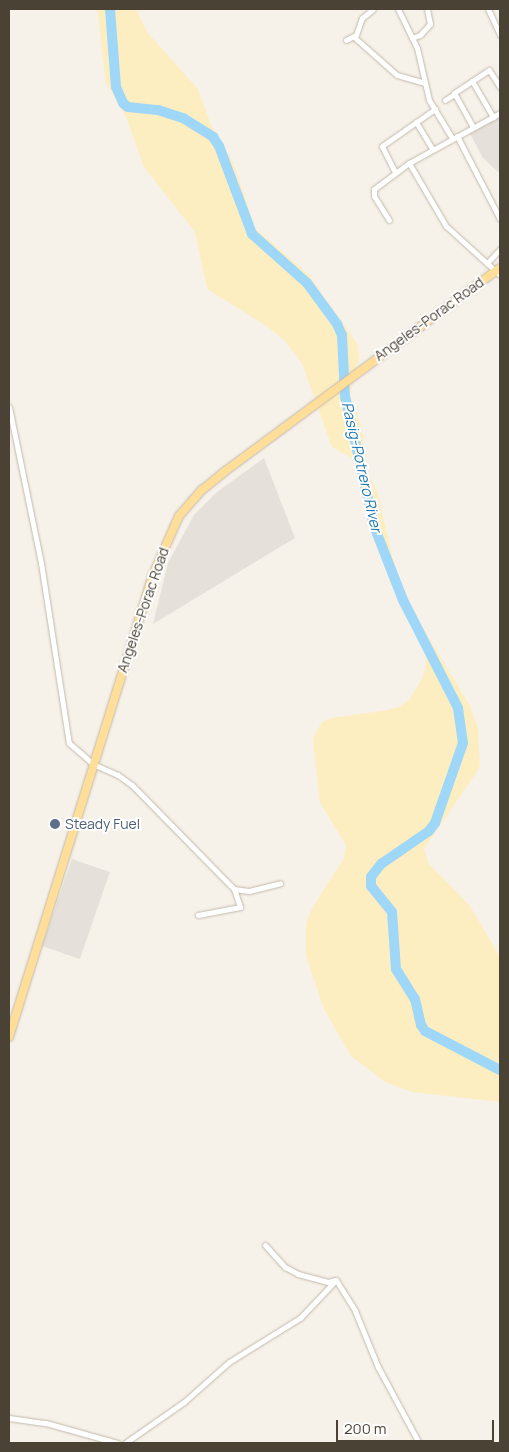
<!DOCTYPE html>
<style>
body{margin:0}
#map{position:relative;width:509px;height:1452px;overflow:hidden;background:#f6f1e9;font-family:Manrope,sans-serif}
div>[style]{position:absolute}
.industrial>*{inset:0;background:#e5e0da;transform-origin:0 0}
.sand>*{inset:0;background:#fdeec1}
.river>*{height:10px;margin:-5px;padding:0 5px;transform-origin:5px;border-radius:5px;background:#9fd7f8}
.roads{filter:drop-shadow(0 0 1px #c3b9aa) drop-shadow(0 0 1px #c3b9aa)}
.minor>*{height:5px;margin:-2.5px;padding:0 2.5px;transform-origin:2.5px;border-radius:2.5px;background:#fff}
.primary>*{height:8px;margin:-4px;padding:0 4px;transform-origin:4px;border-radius:4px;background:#ffde99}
.dots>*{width:14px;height:14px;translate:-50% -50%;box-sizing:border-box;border:2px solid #fff;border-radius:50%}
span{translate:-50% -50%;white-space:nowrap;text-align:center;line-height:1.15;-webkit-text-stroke:4px #fff;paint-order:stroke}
.street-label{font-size:14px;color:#4b4236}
.service-label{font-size:14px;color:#4e5e75}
.left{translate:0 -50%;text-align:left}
.water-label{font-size:15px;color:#2079b1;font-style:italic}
.frame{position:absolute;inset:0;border:10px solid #4b4236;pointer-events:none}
.scale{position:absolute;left:336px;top:1420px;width:158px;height:22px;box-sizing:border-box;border:2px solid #4b4236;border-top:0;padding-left:6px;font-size:15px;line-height:18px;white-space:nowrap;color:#4b4236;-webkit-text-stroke:4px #fff;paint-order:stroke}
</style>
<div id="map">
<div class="industrial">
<i style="clip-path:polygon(500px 116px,500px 171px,498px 172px,483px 158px,469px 132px)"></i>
<i style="clip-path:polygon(264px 458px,295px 538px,153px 624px,168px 563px,194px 515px,217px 492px)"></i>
<i style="left:72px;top:859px;width:40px;height:92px;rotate:19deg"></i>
</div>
<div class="sand">
<i style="clip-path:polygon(97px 9px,136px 9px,147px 32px,198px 89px,211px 125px,234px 164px,255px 228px,309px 275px,357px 343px,359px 358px,350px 396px,362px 429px,367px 471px,378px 494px,393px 561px,412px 610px,469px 704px,478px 728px,480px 767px,424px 849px,429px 864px,470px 906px,500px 957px,500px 1102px,412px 1092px,385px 1082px,351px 1056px,324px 1009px,306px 956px,306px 924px,311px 910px,344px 858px,346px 845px,320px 803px,313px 738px,322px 722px,331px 718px,382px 711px,399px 707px,409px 700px,421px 681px,426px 665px,425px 650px,394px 588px,369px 525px,356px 460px,332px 447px,302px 363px,285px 341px,268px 327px,207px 289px,195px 232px,144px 167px,126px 117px,106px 83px)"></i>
</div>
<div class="river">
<i style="left:110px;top:9px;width:78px;rotate:85.6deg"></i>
<i style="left:116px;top:87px;width:17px;rotate:66deg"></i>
<i style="left:123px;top:103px;width:6px;rotate:39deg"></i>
<i style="left:128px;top:107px;width:30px;rotate:6deg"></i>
<i style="left:158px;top:110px;width:26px;rotate:18deg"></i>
<i style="left:183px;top:118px;width:36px;rotate:32deg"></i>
<i style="left:213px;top:137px;width:11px;rotate:56deg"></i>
<i style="left:219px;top:146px;width:94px;rotate:69.4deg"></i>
<i style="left:252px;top:234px;width:74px;rotate:41.7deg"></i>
<i style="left:307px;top:283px;width:51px;rotate:53.8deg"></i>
<i style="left:337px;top:324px;width:12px;rotate:66deg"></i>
<i style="left:342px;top:335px;width:61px;rotate:87.2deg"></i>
<i style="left:345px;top:396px;width:133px;rotate:77.4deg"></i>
<i style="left:374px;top:526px;width:79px;rotate:68.6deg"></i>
<i style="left:403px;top:600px;width:121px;rotate:63deg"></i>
<i style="left:458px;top:708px;width:35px;rotate:82deg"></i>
<i style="left:463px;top:743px;width:85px;rotate:109.3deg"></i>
<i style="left:435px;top:823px;width:10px;rotate:127deg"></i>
<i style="left:429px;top:831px;width:58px;rotate:145.5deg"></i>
<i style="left:381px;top:864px;width:16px;rotate:128deg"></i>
<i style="left:371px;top:877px;width:9px;rotate:90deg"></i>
<i style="left:371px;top:886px;width:33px;rotate:51deg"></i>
<i style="left:392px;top:912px;width:57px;rotate:86deg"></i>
<i style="left:396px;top:969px;width:36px;rotate:58deg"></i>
<i style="left:415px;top:999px;width:27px;rotate:77deg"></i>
<i style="left:421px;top:1025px;width:7px;rotate:56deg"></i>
<i style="left:425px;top:1031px;width:85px;rotate:27.5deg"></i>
</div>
<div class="roads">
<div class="minor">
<i style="left:398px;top:9px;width:43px;rotate:64deg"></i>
<i style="left:417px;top:48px;width:53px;rotate:77deg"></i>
<i style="left:429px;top:100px;width:44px;rotate:58.8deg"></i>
<i style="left:488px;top:9px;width:29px;rotate:65deg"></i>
<i style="left:354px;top:37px;width:57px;rotate:41.5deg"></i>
<i style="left:397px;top:75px;width:29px;rotate:16deg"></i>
<i style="left:412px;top:38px;width:9px;rotate:-21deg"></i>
<i style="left:420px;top:35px;width:15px;rotate:-48deg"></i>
<i style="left:430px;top:24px;width:15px;rotate:-101deg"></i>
<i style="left:346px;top:40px;width:11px;rotate:-27deg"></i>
<i style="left:356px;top:35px;width:18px;rotate:-71deg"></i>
<i style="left:362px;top:18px;width:14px;rotate:-39deg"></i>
<i style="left:472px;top:81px;width:42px;rotate:59.7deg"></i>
<i style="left:445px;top:100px;width:9px;rotate:-32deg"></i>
<i style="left:500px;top:113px;width:104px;rotate:151.2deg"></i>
<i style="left:409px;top:163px;width:73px;rotate:59.6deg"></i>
<i style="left:446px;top:226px;width:73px;rotate:42.2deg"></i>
<i style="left:416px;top:122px;width:31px;rotate:59deg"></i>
<i style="left:473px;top:127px;width:39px;rotate:-119deg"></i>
<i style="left:454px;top:93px;width:42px;rotate:-33.3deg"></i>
<i style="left:489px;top:70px;width:20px;rotate:57deg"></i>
<i style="left:457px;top:136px;width:93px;rotate:62.6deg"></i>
<i style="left:395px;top:172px;width:29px;rotate:-117deg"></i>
<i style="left:382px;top:146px;width:65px;rotate:-34.9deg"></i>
<i style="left:389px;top:220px;width:28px;rotate:-122deg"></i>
<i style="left:374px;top:196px;width:7px;rotate:-90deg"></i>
<i style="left:374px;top:189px;width:44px;rotate:-36.6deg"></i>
<i style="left:488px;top:262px;width:18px;rotate:-47deg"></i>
<i style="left:9px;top:407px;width:159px;rotate:78.4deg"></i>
<i style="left:41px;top:563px;width:182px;rotate:81.2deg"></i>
<i style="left:69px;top:743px;width:32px;rotate:41deg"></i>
<i style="left:93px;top:764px;width:27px;rotate:24deg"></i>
<i style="left:118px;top:775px;width:17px;rotate:36deg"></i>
<i style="left:132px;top:785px;width:146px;rotate:45.6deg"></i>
<i style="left:234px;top:889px;width:15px;rotate:8deg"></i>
<i style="left:249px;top:891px;width:32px;rotate:-14deg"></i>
<i style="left:198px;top:915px;width:43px;rotate:-10.8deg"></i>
<i style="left:240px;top:907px;width:19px;rotate:-108deg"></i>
<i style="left:265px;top:1245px;width:30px;rotate:48deg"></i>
<i style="left:285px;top:1267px;width:15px;rotate:28deg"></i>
<i style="left:298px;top:1274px;width:31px;rotate:15deg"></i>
<i style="left:328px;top:1282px;width:7px;rotate:-16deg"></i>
<i style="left:336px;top:1280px;width:36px;rotate:58deg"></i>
<i style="left:355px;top:1311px;width:61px;rotate:67.7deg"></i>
<i style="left:378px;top:1367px;width:86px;rotate:61.7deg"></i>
<i style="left:9px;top:1418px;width:37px;rotate:8deg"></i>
<i style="left:46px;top:1423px;width:74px;rotate:15.7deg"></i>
<i style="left:125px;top:1443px;width:72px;rotate:-34.8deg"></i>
<i style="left:184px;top:1402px;width:60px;rotate:-41.6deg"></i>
<i style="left:229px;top:1362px;width:84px;rotate:-31.8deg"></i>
<i style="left:300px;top:1318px;width:52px;rotate:-46.5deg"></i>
</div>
<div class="primary">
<i style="left:9px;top:1037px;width:482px;rotate:-72.7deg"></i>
<i style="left:152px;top:577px;width:67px;rotate:-66.1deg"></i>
<i style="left:179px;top:516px;width:35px;rotate:-49deg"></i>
<i style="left:202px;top:490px;width:28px;rotate:-39deg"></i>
<i style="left:224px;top:472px;width:343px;rotate:-36.5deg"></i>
</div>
</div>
<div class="dots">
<i style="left:55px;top:824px;background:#5c6f8a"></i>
</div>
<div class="street-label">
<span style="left:429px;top:319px;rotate:-36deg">Angeles-Porac Road</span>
<span style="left:143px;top:610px;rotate:-71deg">Angeles-Porac Road</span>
</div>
<div class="service-label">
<span class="left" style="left:65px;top:824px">Steady Fuel</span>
</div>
<div class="water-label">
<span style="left:362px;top:467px;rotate:77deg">Pasig-Potrero River</span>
</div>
<div class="frame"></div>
<div class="scale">200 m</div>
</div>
